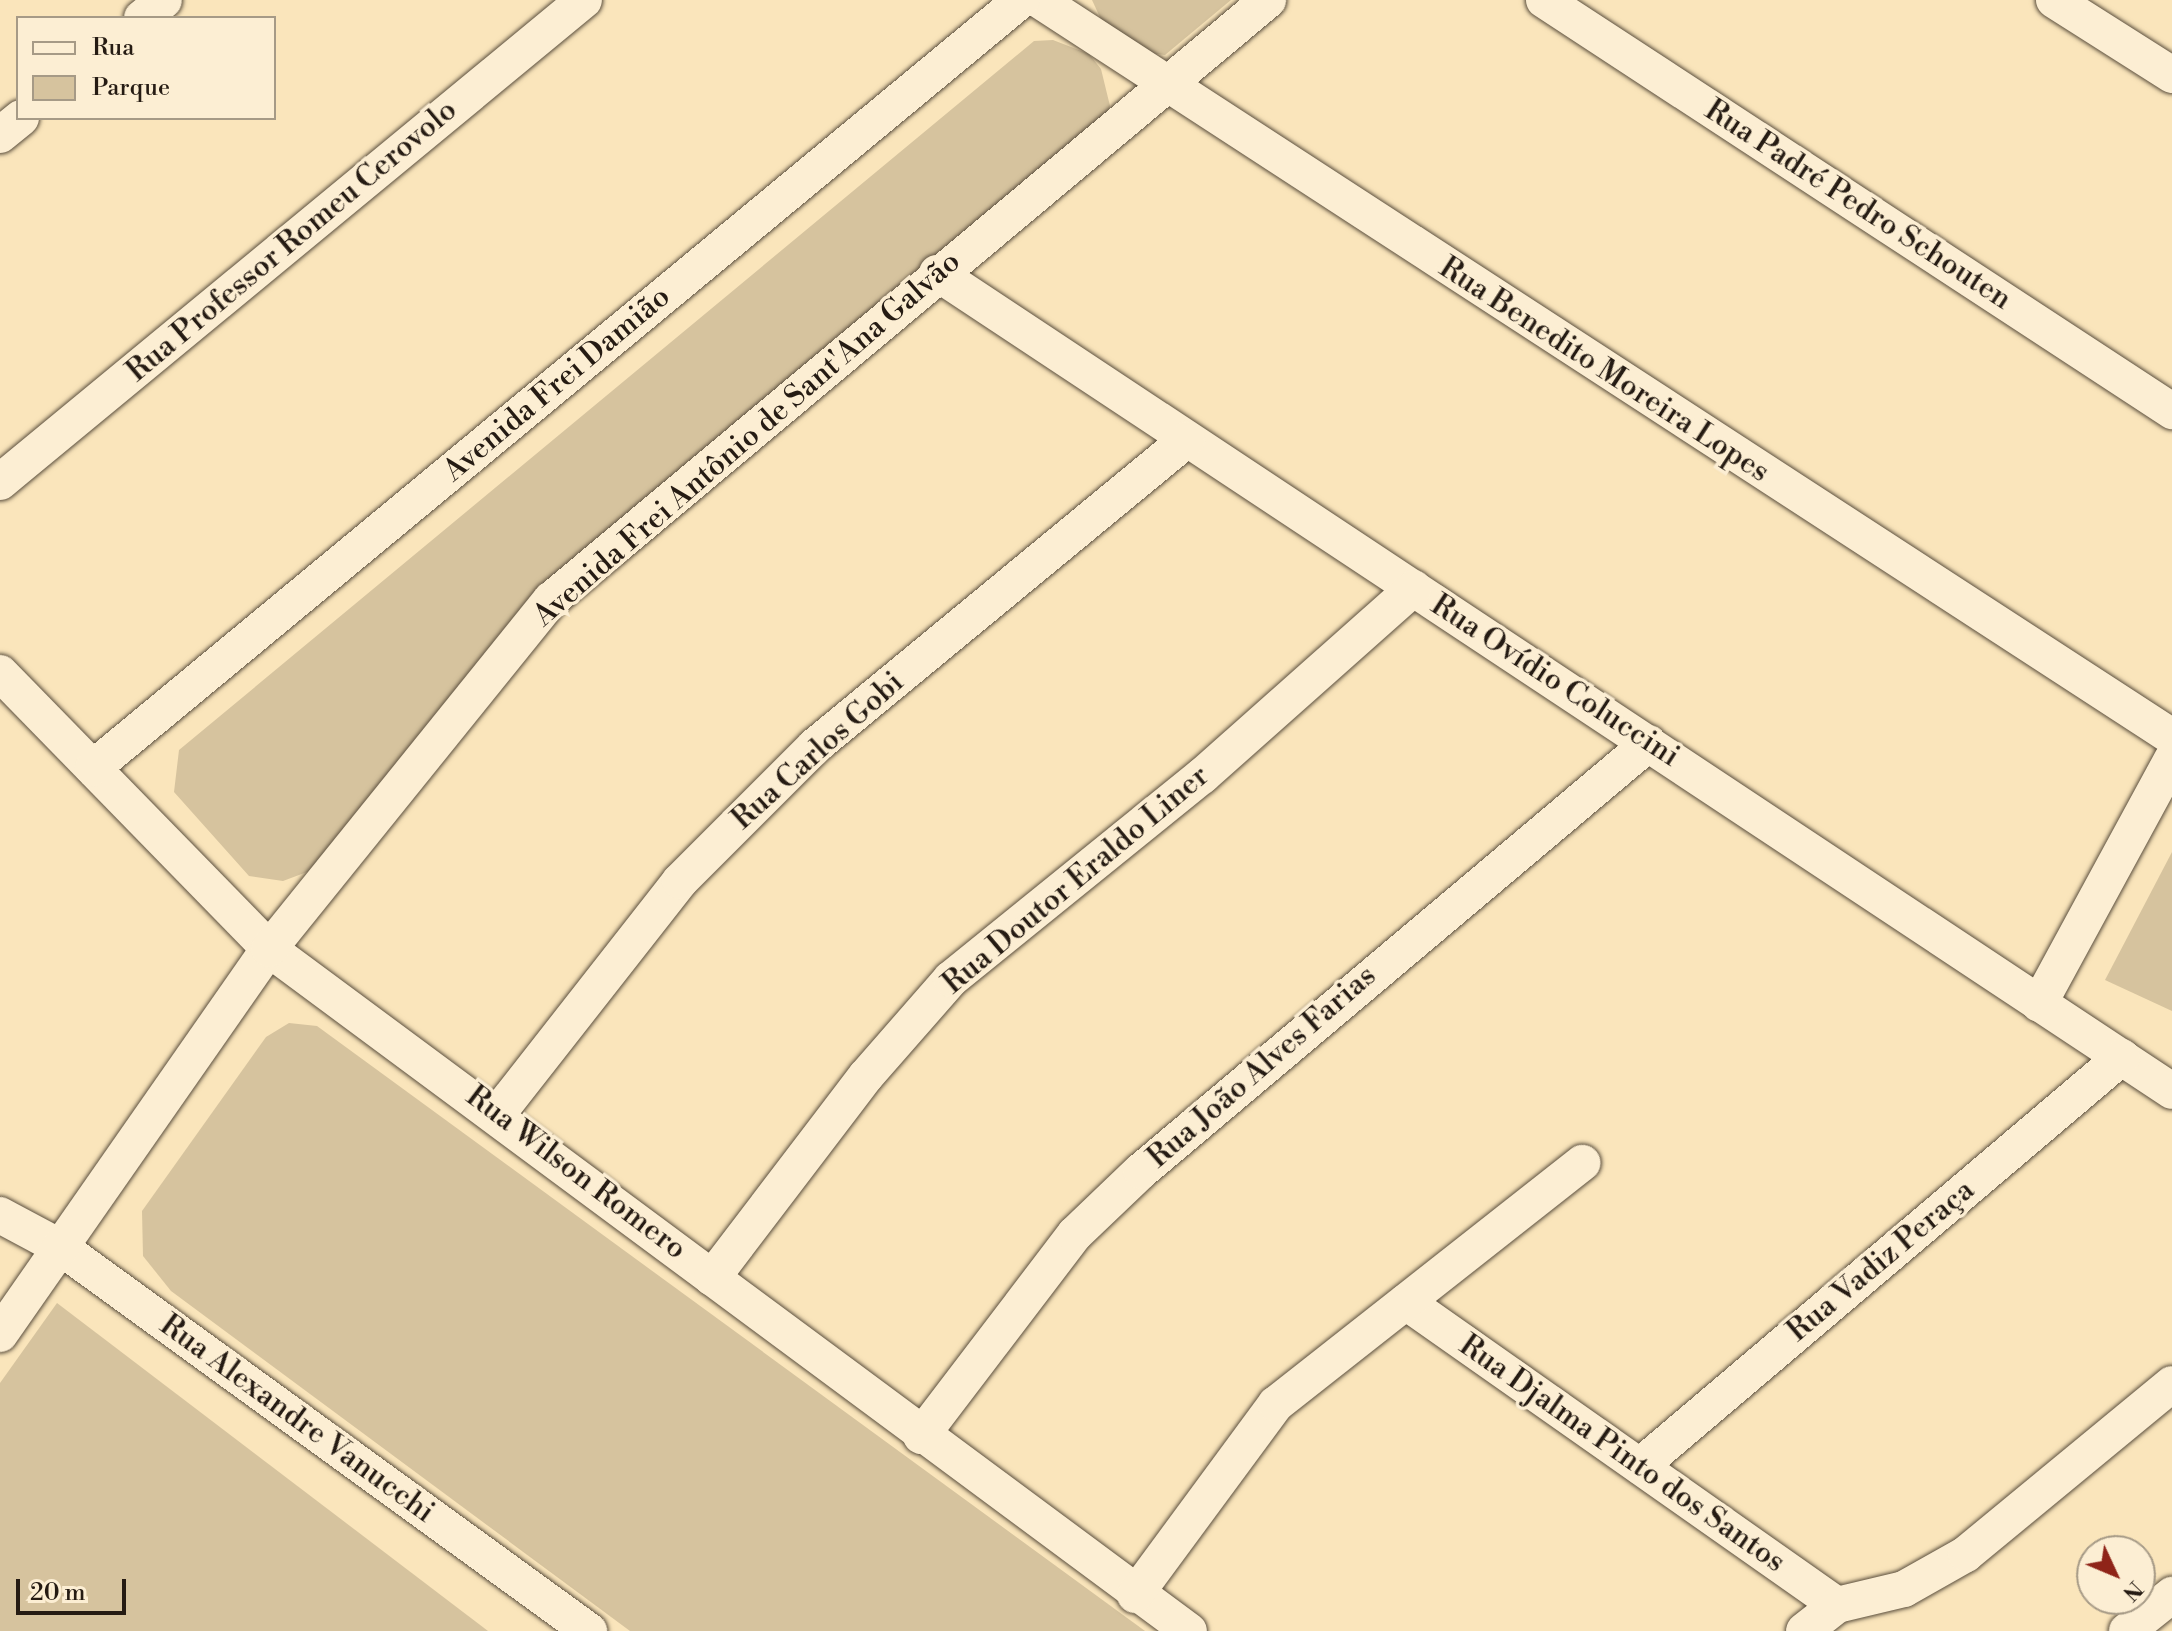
<!DOCTYPE html>
<meta charset="utf-8">
<style>
body{margin:0}
#map{position:relative;width:2172px;height:1631px;overflow:hidden;background:#fae5bb;font-family:"Libre Bodoni",serif}
div>[style]{position:absolute}
.green>*{inset:0;background:#d6c39e}
.roads{filter:drop-shadow(0 0 2px #5a4e3d) drop-shadow(0 0 2px #5a4e3d)}
.street>*{height:36px;margin:-18px;padding:0 18px;transform-origin:18px;border-radius:18px;background:#fceed3}
span{translate:-50% -50%;white-space:nowrap;text-align:center;line-height:1.15;-webkit-text-stroke:7px #fceed3;paint-order:stroke}
.street-label{font-size:30px;color:#251b13}
.legend{position:absolute;left:16px;top:16px;width:260px;height:104px;box-sizing:border-box;background:#fceed3;border:2px solid #a69a86;margin:0;padding:10px 14px;list-style:none;font-size:24px;color:#251b13}
.legend li{display:flex;align-items:center;gap:16px;height:40px}
.legend b{width:40px;border:2px solid #a69a86}
.north{position:absolute;left:2076px;top:1535px;width:80px;height:80px;box-sizing:border-box;background:#fceed3;border:2px solid #a69a86;border-radius:50%;rotate:134deg;font-size:22px;font-weight:700;line-height:32px;text-align:center;color:#251b13}
.north::after{content:'';display:block;margin:auto;width:28px;height:36px;background:#8f2418;clip-path:polygon(50% 0,100% 100%,50% 72%,0 100%)}
.scale{position:absolute;left:16px;top:1579px;width:110px;height:36px;box-sizing:border-box;border:4px solid #251b13;border-top:0;padding-left:10px;font-size:24px;line-height:28px;white-space:nowrap;color:#251b13;-webkit-text-stroke:6px #fceed3;paint-order:stroke}
</style>
<div id="map">
<div class="green">
<i style="clip-path:polygon(1092px 0,1231px 0,1165px 55px,1141px 52px,1104px 26px)"></i>
<i style="clip-path:polygon(1053px 40px,1089px 54px,1101px 69px,1110px 106px,1105px 125px,541px 596px,315px 869px,283px 881px,249px 876px,174px 792px,179px 750px,1034px 41px)"></i>
<i style="clip-path:polygon(2172px 852px,2172px 1011px,2105px 980px)"></i>
<i style="clip-path:polygon(289px 1023px,317px 1026px,1145px 1631px,630px 1631px,171px 1291px,143px 1256px,142px 1211px,266px 1037px)"></i>
<i style="clip-path:polygon(57px 1303px,488px 1631px,0 1631px,0 1383px)"></i>
</div>
<div class="roads">
<div class="street">
<i style="left:1039px;top:0;width:1352px;rotate:33.04deg"></i>
<i style="left:1544px;top:0;width:751px;rotate:33.2deg"></i>
<i style="left:2054px;top:0;width:140px;rotate:32.4deg"></i>
<i style="left:142px;top:18px;width:28px;rotate:-39deg"></i>
<i style="left:0;top:135px;width:27px;rotate:-39deg"></i>
<i style="left:937px;top:273px;width:1481px;rotate:33.52deg"></i>
<i style="left:0;top:482px;width:757px;rotate:-39.53deg"></i>
<i style="left:0;top:673px;width:385px;rotate:45.7deg"></i>
<i style="left:269px;top:949px;width:1145px;rotate:36.55deg"></i>
<i style="left:93px;top:768px;width:1205px;rotate:-39.61deg"></i>
<i style="left:2039px;top:1004px;width:279px;rotate:-61.5deg"></i>
<i style="left:499px;top:1112px;width:293px;rotate:-51.9deg"></i>
<i style="left:680px;top:881px;width:191px;rotate:-45deg"></i>
<i style="left:815px;top:746px;width:482px;rotate:-39.5deg"></i>
<i style="left:0;top:1215px;width:68px;rotate:28.1deg"></i>
<i style="left:60px;top:1247px;width:654px;rotate:35.98deg"></i>
<i style="left:712px;top:1278px;width:254px;rotate:-52.7deg"></i>
<i style="left:866px;top:1076px;width:129px;rotate:-48.8deg"></i>
<i style="left:951px;top:979px;width:323px;rotate:-39deg"></i>
<i style="left:1202px;top:776px;width:283px;rotate:-41.6deg"></i>
<i style="left:1406px;top:1302px;width:527px;rotate:35.11deg"></i>
<i style="left:0;top:1334px;width:470px;rotate:-55.1deg"></i>
<i style="left:269px;top:949px;width:449px;rotate:-51.1deg"></i>
<i style="left:551px;top:600px;width:935px;rotate:-39.92deg"></i>
<i style="left:921px;top:1436px;width:254px;rotate:-52.7deg"></i>
<i style="left:1075px;top:1234px;width:91px;rotate:-43.7deg"></i>
<i style="left:1141px;top:1171px;width:664px;rotate:-40.11deg"></i>
<i style="left:1640px;top:1466px;width:632px;rotate:-40.32deg"></i>
<i style="left:1135px;top:1595px;width:237px;rotate:-53.6deg"></i>
<i style="left:1276px;top:1404px;width:390px;rotate:-38.2deg"></i>
<i style="left:1804px;top:1631px;width:42px;rotate:-38.2deg"></i>
<i style="left:1837px;top:1605px;width:69px;rotate:-13.4deg"></i>
<i style="left:1904px;top:1589px;width:71px;rotate:-29.4deg"></i>
<i style="left:1966px;top:1554px;width:267px;rotate:-39.5deg"></i>
<i style="left:2127px;top:1631px;width:58px;rotate:-38.7deg"></i>
</div>
</div>
<div class="street-label">
<span style="left:1858px;top:205px;rotate:33deg">Rua Padré Pedro Schouten</span>
<span style="left:292px;top:241px;rotate:-40deg">Rua Professor Romeu Cerovolo</span>
<span style="left:1604px;top:370px;rotate:33deg">Rua Benedito Moreira Lopes</span>
<span style="left:557px;top:384px;rotate:-40deg">Avenida Frei Damião</span>
<span style="left:747px;top:439px;rotate:-41deg">Avenida Frei Antônio de Sant'Ana Galvão</span>
<span style="left:1555px;top:681px;rotate:33deg">Rua Ovídio Coluccini</span>
<span style="left:818px;top:751px;rotate:-42deg">Rua Carlos Gobi</span>
<span style="left:1076px;top:880px;rotate:-40deg">Rua Doutor Eraldo Liner</span>
<span style="left:1262px;top:1067px;rotate:-41deg">Rua João Alves Farias</span>
<span style="left:576px;top:1173px;rotate:37deg">Rua Wilson Romero</span>
<span style="left:1881px;top:1261px;rotate:-40deg">Rua Vadiz Peraça</span>
<span style="left:297px;top:1419px;rotate:36deg">Rua Alexandre Vanucchi</span>
<span style="left:1622px;top:1454px;rotate:35deg">Rua Djalma Pinto dos Santos</span>
</div>
<ul class="legend">
<li><b style="height:10px;background:#fceed3"></b>Rua</li>
<li><b style="height:22px;background:#d6c39e"></b>Parque</li>
</ul>
<div class="north">N</div>
<div class="scale">20 m</div>
</div>
